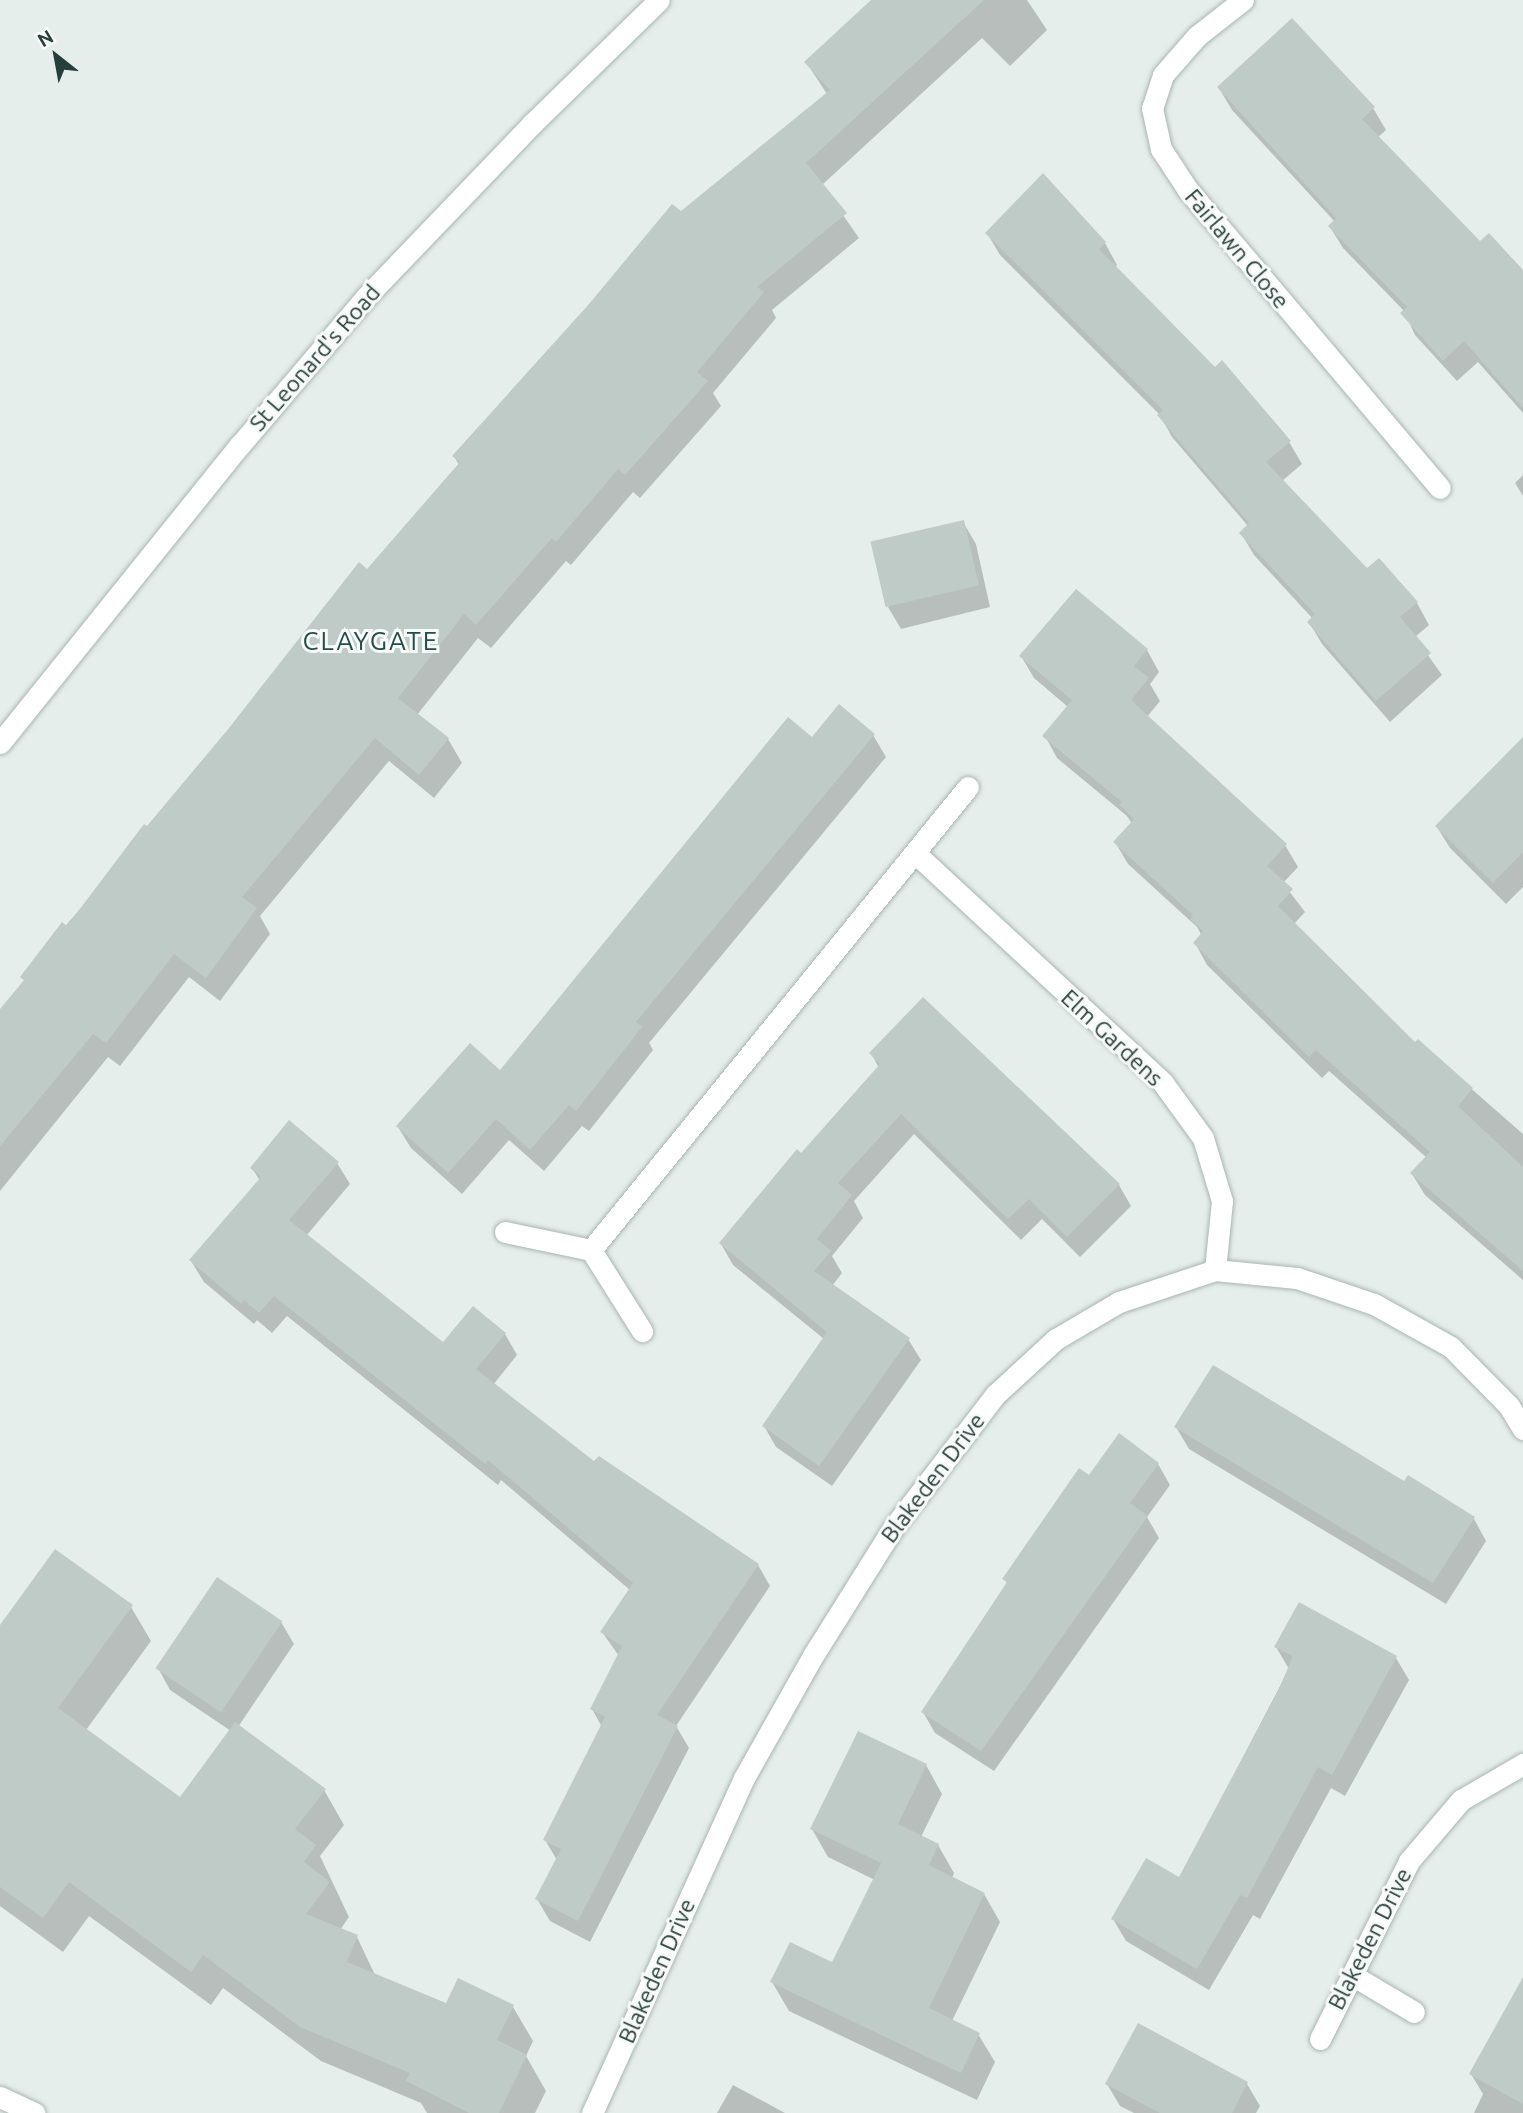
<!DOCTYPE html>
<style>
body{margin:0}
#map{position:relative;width:1523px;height:2113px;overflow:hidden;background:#e6eeeb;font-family:Ubuntu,sans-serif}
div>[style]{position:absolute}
.shadow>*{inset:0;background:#0003}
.building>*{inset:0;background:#bfcbc7;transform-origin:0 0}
.roads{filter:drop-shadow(0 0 2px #a9b6b2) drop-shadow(0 0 2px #a9b6b2)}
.minor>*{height:21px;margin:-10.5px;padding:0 10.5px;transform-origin:10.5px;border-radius:10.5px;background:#fff}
span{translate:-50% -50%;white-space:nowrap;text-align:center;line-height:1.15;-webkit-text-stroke:6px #f7faf9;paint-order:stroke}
.street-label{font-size:23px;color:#273f3a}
.quarter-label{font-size:26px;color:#244f48;letter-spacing:2px}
.north{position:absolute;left:21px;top:21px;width:70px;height:70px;-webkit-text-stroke:5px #f7faf9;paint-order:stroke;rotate:329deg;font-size:19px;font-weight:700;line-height:28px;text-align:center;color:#273f3a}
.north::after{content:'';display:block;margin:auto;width:24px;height:32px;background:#273f3a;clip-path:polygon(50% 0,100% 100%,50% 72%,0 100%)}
</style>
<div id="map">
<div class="shadow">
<i style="clip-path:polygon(874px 0,1027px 0,1047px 30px,1010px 66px,982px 38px,822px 185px,859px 238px,772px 310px,776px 318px,713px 393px,721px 406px,640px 498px,633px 492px,571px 565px,566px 561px,491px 648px,478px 638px,417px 715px,448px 739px,462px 763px,434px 798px,389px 761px,260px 916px,270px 934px,220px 1001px,189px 977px,120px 1066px,108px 1057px,0 1191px,0 1011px,25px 982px,22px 977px,459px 465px,454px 456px,681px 214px,827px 94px,806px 62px)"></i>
<i style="clip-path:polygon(1219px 88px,1373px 108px,1386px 130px,1377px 138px,1480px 243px,1523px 273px,1523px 413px,1478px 362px,1457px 381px,1415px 335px,1404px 311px,1343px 248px,1330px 227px,1335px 222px,1232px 110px)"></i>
<i style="clip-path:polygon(987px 233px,1105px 243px,1117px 265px,1114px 268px,1289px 442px,1302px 464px,1282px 481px,1367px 571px,1379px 560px,1417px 603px,1429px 625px,1415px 637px,1442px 675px,1390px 722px,1322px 644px,1309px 622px,1313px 619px,1254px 555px,1241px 533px,1248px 526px,1172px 437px,1160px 415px,1000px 255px)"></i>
<i style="clip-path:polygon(1523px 475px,1523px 496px,1515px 483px)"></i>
<i style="clip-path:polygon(963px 522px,976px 544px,990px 607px,901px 629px,888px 607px)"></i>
<i style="clip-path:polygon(1147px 650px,1159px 672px,1150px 684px,1160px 701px,1147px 717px,1285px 845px,1298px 867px,1283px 883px,1305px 912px,1294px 924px,1415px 1044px,1418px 1042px,1523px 1134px,1523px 1280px,1425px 1195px,1412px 1174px,1427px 1158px,1329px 1071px,1322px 1078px,1207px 965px,1195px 943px,1202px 936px,1197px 927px,1128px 864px,1115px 842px,1132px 824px,1127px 816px,1057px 758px,1045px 736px,1068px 707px,1034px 678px,1021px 656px)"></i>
<i style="clip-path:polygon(873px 735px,886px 757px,649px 1043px,653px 1050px,589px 1131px,582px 1126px,544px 1171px,509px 1140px,462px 1194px,411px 1148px,398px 1127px,500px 1072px,812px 739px)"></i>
<i style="clip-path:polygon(1523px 739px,1523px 887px,1506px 904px,1450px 848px,1437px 827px)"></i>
<i style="clip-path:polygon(871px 1053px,1119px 1185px,1131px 1206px,1080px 1257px,1042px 1219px,1021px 1240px,914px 1134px,854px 1201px,863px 1218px,832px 1256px,842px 1273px,832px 1286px,908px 1339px,921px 1360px,832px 1486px,776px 1447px,764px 1426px,824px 1339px,733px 1265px,721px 1244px,879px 1068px)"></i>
<i style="clip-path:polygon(337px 1163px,350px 1184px,306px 1236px,444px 1344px,505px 1334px,517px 1355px,493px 1385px,595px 1464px,758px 1565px,770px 1586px,676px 1726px,689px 1748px,590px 1942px,550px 1921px,537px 1899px,557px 1860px,545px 1840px,602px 1727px,592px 1709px,619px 1656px,602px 1632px,630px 1590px,501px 1480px,498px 1485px,287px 1316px,272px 1333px,257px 1320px,254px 1324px,204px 1282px,191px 1261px,260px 1181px,252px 1168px)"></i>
<i style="clip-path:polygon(1176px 1427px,1404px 1483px,1474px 1519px,1486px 1541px,1446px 1604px,1189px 1449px)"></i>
<i style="clip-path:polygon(1158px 1464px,1170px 1485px,1147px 1517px,1159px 1538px,994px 1771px,935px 1733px,923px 1712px,1007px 1584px,1005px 1579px,1089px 1477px)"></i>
<i style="clip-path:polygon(131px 1607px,151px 1641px,86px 1730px,180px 1799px,231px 1731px,170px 1690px,158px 1668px,281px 1622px,294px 1644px,238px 1727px,324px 1790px,344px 1825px,320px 1856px,349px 1917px,340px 1930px,357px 1937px,375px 1975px,446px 2005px,513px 2007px,533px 2041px,526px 2056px,546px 2091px,535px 2113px,427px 2113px,421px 2103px,321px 2061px,223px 1988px,211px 2005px,89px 1916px,63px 1952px,0 1906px,0 1628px)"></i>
<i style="clip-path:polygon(1276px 1647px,1396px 1658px,1409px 1680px,1345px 1796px,1331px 1788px,1260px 1919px,1253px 1915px,1209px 1990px,1126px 1941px,1113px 1919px,1179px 1880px,1289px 1669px)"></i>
<i style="clip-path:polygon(926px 1765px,942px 1794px,921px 1837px,938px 1845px,954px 1873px,952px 1878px,984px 1894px,1000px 1922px,952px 2021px,978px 2034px,995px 2062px,977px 2100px,789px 2011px,772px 1982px,833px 1965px,875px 1880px,828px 1857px,812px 1829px)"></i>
<i style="clip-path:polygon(1523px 1983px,1523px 2113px,1474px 2113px,1483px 2094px,1471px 2074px)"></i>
<i style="clip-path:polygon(1139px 2026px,1247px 2084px,1260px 2106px,1256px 2113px,1134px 2113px,1120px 2106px,1107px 2084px)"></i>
<i style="clip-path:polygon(733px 2085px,785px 2113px,717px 2113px)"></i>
</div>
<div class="building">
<i style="clip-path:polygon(871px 0,984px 0,806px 163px,847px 213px,757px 287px,764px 292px,697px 372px,708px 381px,625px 475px,618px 469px,556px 542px,552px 538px,476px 625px,464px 614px,398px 698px,449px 738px,419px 775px,375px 738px,242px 897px,257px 908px,206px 978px,174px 954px,106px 1043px,93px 1034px,0 1146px,0 1009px,24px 980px,20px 977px,62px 922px,67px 926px,144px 824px,147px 826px,229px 728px,359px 562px,367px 569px,460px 462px,452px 456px,589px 304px,672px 204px,681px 211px,830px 90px,804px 62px)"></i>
<i style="clip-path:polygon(1292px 18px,1375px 107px,1362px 119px,1480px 241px,1489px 233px,1523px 270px,1523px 408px,1464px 341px,1443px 361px,1400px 313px,1407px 307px,1328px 226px,1336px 218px,1217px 87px)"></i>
<i style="clip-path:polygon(1043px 173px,1106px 242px,1099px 249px,1215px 367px,1222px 360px,1291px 441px,1266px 462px,1367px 568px,1379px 558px,1418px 602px,1400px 617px,1431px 653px,1376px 701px,1307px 622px,1315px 614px,1239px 533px,1249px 523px,1157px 415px,1163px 410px,985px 233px)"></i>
<i style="left:964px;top:520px;width:67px;height:96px;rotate:77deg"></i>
<i style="clip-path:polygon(1076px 589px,1148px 649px,1134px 666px,1149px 678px,1131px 700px,1287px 844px,1267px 866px,1293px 889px,1278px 906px,1415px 1042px,1418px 1039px,1473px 1088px,1458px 1106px,1523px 1167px,1523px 1271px,1410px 1173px,1430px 1152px,1316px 1050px,1309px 1057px,1193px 943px,1203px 931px,1190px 919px,1193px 915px,1113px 842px,1134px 819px,1119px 805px,1122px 802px,1042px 736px,1072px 700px,1019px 656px)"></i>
<i style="clip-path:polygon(839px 704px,875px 734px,636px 1022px,642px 1027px,576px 1111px,569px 1105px,530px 1150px,496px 1119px,448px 1173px,396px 1126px,470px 1043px,500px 1070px,788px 717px,812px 737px)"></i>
<i style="clip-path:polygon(1523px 737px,1523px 852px,1493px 883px,1435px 826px)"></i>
<i style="clip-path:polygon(923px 997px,1120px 1184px,1067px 1237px,1029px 1199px,1008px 1219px,901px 1114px,838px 1183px,852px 1195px,817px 1239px,831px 1251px,814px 1271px,910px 1338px,819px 1466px,762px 1426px,827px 1332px,719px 1243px,797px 1149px,801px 1153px,880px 1064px,869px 1053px)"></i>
<i style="clip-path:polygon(289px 1120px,339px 1162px,289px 1220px,443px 1342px,473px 1306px,506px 1333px,476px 1369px,594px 1461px,599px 1456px,759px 1564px,657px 1715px,678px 1726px,578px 1921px,535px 1899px,561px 1849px,543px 1840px,605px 1717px,590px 1709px,622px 1646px,600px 1632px,633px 1583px,488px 1460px,485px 1464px,274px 1296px,259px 1313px,244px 1300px,241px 1304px,189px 1260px,261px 1177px,250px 1168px)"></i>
<i style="clip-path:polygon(1213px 1365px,1404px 1481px,1408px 1475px,1475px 1517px,1433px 1583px,1174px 1427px)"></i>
<i style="clip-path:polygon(1119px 1433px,1159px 1463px,1130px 1503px,1148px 1516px,981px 1751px,921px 1712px,1007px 1582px,1002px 1579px,1079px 1468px,1089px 1475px)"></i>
<i style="clip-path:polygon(55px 1549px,133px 1605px,58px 1708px,180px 1797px,235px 1722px,326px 1789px,295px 1829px,316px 1845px,304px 1862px,330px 1882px,306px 1914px,358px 1935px,347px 1962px,446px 2003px,458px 1978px,514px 2005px,497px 2040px,527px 2055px,499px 2113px,469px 2113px,406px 2081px,410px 2073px,300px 2027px,203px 1955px,191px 1972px,69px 1882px,43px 1918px,0 1887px,0 1625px)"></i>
<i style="left:217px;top:1577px;width:79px;height:110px;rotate:34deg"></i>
<i style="clip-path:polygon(1299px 1602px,1397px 1656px,1332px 1775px,1318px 1767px,1247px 1898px,1240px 1895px,1197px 1969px,1111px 1919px,1146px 1858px,1179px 1877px,1279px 1689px,1293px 1656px,1274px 1647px)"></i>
<i style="clip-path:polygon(858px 1731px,927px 1764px,898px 1824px,939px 1844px,929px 1865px,985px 1893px,929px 2008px,980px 2033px,961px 2073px,770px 1982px,790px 1942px,832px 1962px,881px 1863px,810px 1829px)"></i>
<i style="clip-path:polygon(1523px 1977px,1523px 2104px,1469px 2074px)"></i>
<i style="clip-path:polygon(1138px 2023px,1248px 2082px,1232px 2113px,1160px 2113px,1105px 2084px)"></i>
</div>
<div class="roads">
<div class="minor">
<i style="left:1243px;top:0;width:58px;rotate:142deg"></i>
<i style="left:1197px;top:36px;width:52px;rotate:131.1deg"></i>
<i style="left:1163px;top:75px;width:35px;rotate:108deg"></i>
<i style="left:1152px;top:108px;width:42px;rotate:77.6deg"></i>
<i style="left:1161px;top:149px;width:49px;rotate:56.6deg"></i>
<i style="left:1188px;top:190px;width:390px;rotate:49.8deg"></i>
<i style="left:0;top:743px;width:383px;rotate:-51.2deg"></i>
<i style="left:240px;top:445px;width:194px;rotate:-49.6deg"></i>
<i style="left:366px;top:297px;width:240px;rotate:-46.2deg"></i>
<i style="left:532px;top:124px;width:177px;rotate:-44.3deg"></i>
<i style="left:915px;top:853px;width:338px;rotate:42.8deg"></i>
<i style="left:1163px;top:1083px;width:68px;rotate:54deg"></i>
<i style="left:1203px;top:1138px;width:66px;rotate:73.2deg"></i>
<i style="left:1222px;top:1201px;width:69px;rotate:95.8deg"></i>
<i style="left:505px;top:1232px;width:88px;rotate:11.8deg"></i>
<i style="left:591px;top:1250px;width:96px;rotate:57.8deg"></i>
<i style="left:591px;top:1250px;width:597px;rotate:-50.85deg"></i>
<i style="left:1352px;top:1975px;width:72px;rotate:30.8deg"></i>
<i style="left:1320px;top:2039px;width:199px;rotate:-63.4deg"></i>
<i style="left:1409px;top:1861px;width:80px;rotate:-49.6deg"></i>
<i style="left:1461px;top:1800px;width:72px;rotate:-30.1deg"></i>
<i style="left:0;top:2097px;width:38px;rotate:25deg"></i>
<i style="left:592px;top:2113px;width:368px;rotate:-65.6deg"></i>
<i style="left:744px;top:1778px;width:142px;rotate:-60.6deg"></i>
<i style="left:814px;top:1654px;width:149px;rotate:-57.9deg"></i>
<i style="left:893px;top:1528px;width:168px;rotate:-52.5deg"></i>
<i style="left:995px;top:1395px;width:83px;rotate:-42.6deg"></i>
<i style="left:1056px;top:1339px;width:73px;rotate:-30.4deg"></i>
<i style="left:1119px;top:1302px;width:101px;rotate:-18.4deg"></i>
<i style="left:1215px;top:1270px;width:82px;rotate:5.6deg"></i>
<i style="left:1297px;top:1278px;width:81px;rotate:18.7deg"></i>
<i style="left:1374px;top:1304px;width:88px;rotate:29.2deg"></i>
<i style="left:1451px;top:1347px;width:83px;rotate:45.5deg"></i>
<i style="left:1509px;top:1406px;width:27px;rotate:59deg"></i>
</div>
</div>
<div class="street-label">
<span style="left:1237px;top:249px;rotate:50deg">Fairlawn Close</span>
<span style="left:315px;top:358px;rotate:-49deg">St Leonard's Road</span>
<span style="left:1112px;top:1038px;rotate:43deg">Elm Gardens</span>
<span style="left:933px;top:1478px;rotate:-53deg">Blakeden Drive</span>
<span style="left:1370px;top:1939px;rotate:-63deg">Blakeden Drive</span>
<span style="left:657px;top:1971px;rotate:-66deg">Blakeden Drive</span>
</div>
<div class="quarter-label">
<span style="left:371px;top:641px">CLAYGATE</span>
</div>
<div class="north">N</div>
</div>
